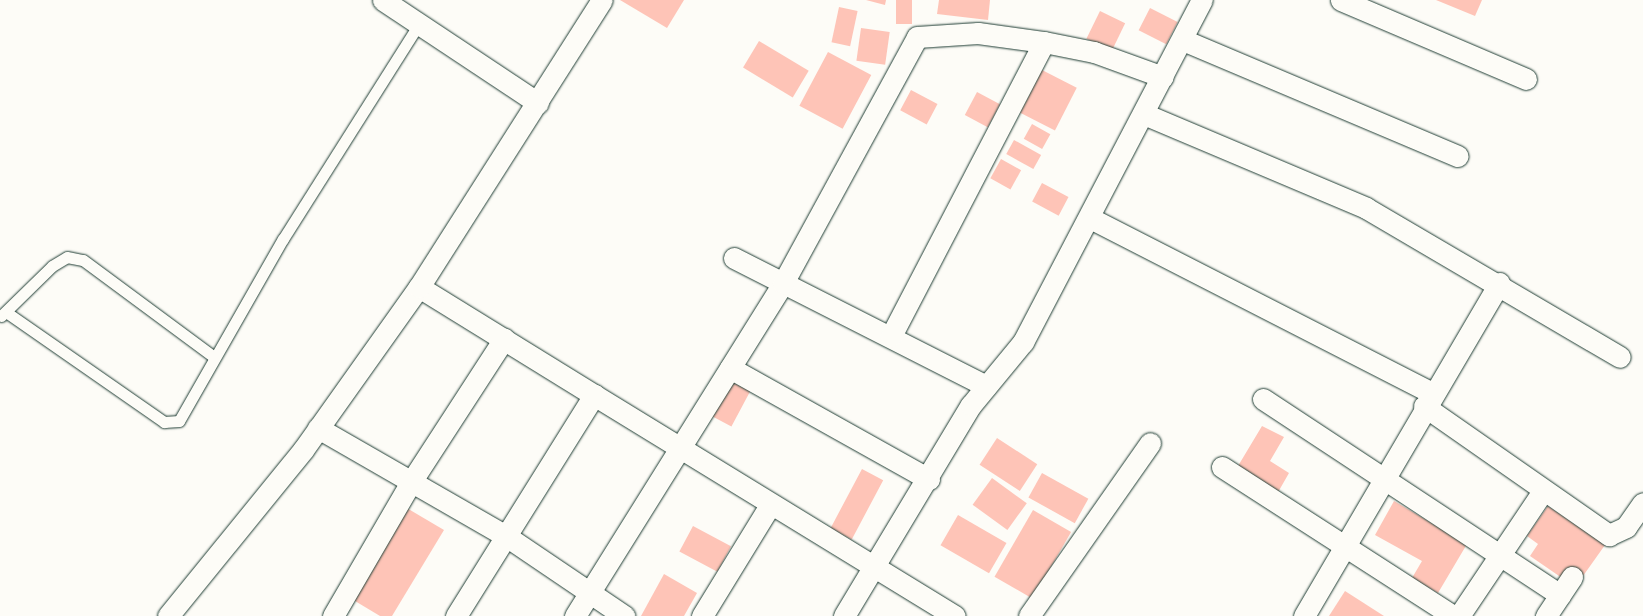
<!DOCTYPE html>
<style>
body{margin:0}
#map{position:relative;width:1643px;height:616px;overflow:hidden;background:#fdfcf7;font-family:"Comic Neue",sans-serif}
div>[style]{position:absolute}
.building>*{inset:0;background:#fec4b7;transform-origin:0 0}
.roads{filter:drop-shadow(0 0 1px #1f3d34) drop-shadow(0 0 1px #1f3d34)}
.service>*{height:11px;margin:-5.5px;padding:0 5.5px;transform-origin:5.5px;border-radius:5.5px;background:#fdfcf7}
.minor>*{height:21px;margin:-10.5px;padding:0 10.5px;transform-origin:10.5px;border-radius:10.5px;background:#fdfcf7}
span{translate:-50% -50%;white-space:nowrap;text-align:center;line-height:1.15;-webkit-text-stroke:4.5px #fdfcf7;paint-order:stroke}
</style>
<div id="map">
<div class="building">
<i style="clip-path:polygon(620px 0,684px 0,667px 28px)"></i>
<i style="clip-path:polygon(866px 0,886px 0,885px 5px)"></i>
<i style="left:896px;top:0;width:16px;height:24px"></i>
<i style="clip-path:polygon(939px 0,990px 0,988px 20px,937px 14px)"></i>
<i style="clip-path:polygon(1436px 0,1482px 0,1475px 16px)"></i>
<i style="left:839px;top:7px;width:19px;height:36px;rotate:12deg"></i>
<i style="left:1150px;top:8px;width:31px;height:25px;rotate:27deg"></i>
<i style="left:1100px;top:11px;width:28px;height:31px;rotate:26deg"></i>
<i style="left:861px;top:28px;width:29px;height:33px;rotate:8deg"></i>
<i style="left:759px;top:41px;width:58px;height:31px;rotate:31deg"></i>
<i style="left:828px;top:52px;width:49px;height:61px;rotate:28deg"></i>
<i style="left:1042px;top:70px;width:39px;height:48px;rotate:27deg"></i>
<i style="left:911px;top:90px;width:30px;height:23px;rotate:28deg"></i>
<i style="left:977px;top:92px;width:26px;height:26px;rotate:28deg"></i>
<i style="left:1032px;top:124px;width:21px;height:17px;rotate:29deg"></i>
<i style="left:1014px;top:140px;width:31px;height:16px;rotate:29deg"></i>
<i style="left:1001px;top:159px;width:23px;height:22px;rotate:29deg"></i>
<i style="left:1042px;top:183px;width:30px;height:21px;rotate:28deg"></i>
<i style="left:729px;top:380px;width:24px;height:40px;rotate:28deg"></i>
<i style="clip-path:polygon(1262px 426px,1284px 437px,1270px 461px,1289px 473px,1277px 494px,1235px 471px)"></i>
<i style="left:997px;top:438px;width:48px;height:32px;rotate:33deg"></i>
<i style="left:862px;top:469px;width:24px;height:67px;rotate:28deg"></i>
<i style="left:1042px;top:473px;width:53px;height:28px;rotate:29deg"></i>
<i style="left:992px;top:478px;width:43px;height:33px;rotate:36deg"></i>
<i style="clip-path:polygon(1394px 501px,1467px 544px,1438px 593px,1412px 578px,1422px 561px,1375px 535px)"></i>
<i style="clip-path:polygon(1548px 506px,1605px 545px,1583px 576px,1570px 567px,1562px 578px,1530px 556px,1538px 544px,1527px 536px)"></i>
<i style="clip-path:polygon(405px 507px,444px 530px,392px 616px,380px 616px,350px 598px)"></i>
<i style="left:1033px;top:510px;width:44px;height:77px;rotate:30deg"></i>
<i style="left:958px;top:515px;width:56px;height:35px;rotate:30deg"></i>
<i style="left:693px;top:526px;width:43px;height:29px;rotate:28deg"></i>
<i style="clip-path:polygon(664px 574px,697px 593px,684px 616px,641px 616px)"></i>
<i style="clip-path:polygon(1345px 591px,1384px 616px,1329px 616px)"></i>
</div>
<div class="roads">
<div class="service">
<i style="left:6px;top:312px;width:193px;rotate:34.8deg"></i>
<i style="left:164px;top:422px;width:15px;rotate:-4deg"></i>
<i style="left:179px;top:421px;width:210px;rotate:-60.3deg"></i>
<i style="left:283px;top:239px;width:254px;rotate:-57.7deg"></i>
<i style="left:1px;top:316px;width:71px;rotate:-44.4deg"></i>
<i style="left:52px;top:266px;width:17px;rotate:-31deg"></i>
<i style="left:67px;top:257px;width:16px;rotate:11deg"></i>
<i style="left:83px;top:260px;width:163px;rotate:36.5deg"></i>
</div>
<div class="minor">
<i style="left:383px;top:0;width:186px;rotate:33.6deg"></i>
<i style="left:1341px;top:0;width:201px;rotate:23.1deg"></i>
<i style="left:1183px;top:40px;width:298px;rotate:22.9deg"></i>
<i style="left:1144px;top:114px;width:241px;rotate:22.9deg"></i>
<i style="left:1366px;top:208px;width:294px;rotate:30.4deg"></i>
<i style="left:1090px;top:218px;width:384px;rotate:27.1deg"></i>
<i style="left:734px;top:258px;width:283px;rotate:26.9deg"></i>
<i style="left:419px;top:287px;width:206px;rotate:31.7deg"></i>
<i style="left:891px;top:336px;width:331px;rotate:-62.5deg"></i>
<i style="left:730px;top:368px;width:228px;rotate:29.2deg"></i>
<i style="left:1263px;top:399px;width:356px;rotate:33.4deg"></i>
<i style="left:1424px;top:406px;width:226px;rotate:34.9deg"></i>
<i style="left:1609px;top:535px;width:19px;rotate:-25deg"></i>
<i style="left:1626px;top:527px;width:29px;rotate:-55deg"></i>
<i style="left:318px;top:428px;width:217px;rotate:29.9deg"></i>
<i style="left:506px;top:536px;width:143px;rotate:34.1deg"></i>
<i style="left:1222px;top:467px;width:275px;rotate:32.8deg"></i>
<i style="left:168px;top:616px;width:214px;rotate:-50.9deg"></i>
<i style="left:303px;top:450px;width:200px;rotate:-54.6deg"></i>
<i style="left:419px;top:287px;width:340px;rotate:-57.5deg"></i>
<i style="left:333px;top:616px;width:155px;rotate:-59.8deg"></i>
<i style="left:411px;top:482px;width:171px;rotate:-57deg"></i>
<i style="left:456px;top:616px;width:261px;rotate:-58deg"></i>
<i style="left:594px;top:395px;width:423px;rotate:31.5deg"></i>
<i style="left:575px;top:616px;width:393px;rotate:-58deg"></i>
<i style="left:783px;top:283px;width:280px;rotate:-61.4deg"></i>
<i style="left:917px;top:37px;width:61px;rotate:-3.8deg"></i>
<i style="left:978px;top:33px;width:67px;rotate:7.8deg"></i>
<i style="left:1044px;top:42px;width:51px;rotate:11.3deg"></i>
<i style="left:1094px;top:52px;width:73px;rotate:19.9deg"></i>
<i style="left:702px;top:616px;width:130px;rotate:-58.5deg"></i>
<i style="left:844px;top:616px;width:246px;rotate:-59deg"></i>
<i style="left:971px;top:405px;width:82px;rotate:-50.5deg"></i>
<i style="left:1023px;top:342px;width:386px;rotate:-62.4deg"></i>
<i style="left:1029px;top:616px;width:211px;rotate:-55deg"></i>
<i style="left:1304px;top:616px;width:386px;rotate:-59.6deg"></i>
<i style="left:1459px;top:616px;width:151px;rotate:-56.1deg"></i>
<i style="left:1546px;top:616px;width:47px;rotate:-56.3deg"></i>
</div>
</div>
</div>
